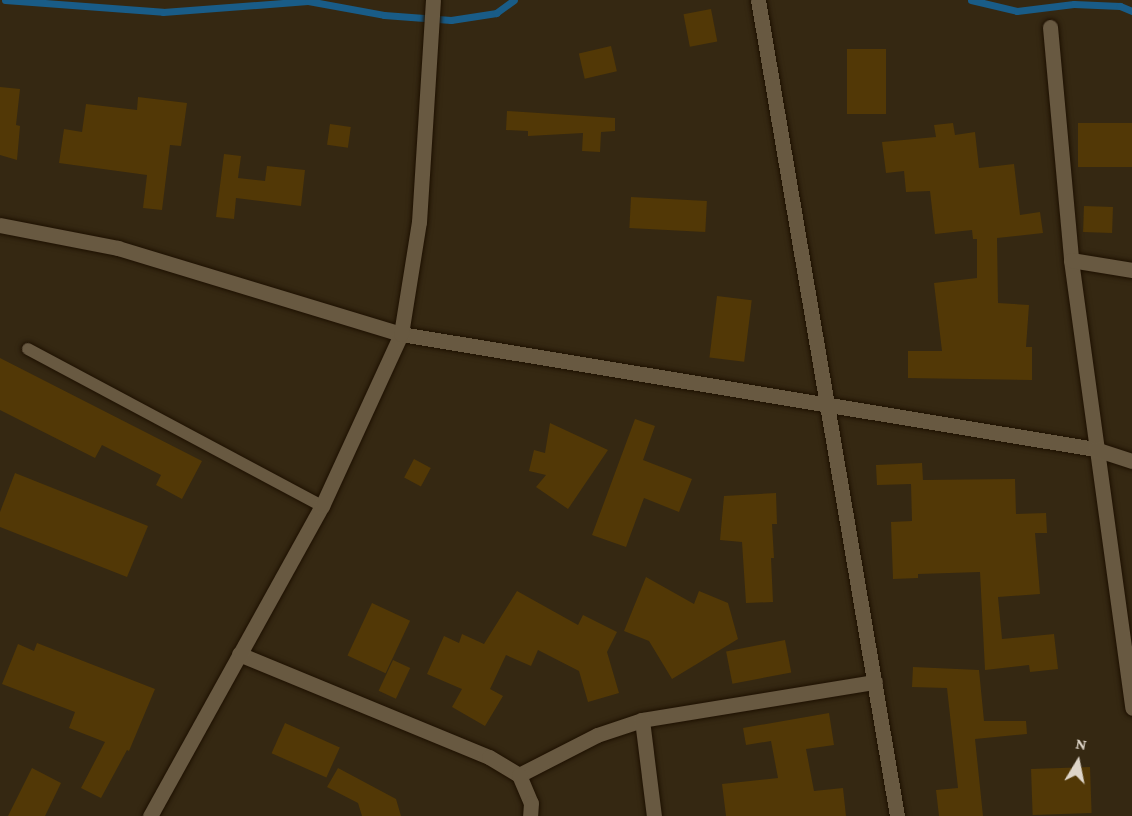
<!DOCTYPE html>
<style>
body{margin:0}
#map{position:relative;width:1132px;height:816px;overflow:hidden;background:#352812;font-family:"Crimson Pro",serif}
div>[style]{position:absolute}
.stream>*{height:7px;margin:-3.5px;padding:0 3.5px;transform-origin:3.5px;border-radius:3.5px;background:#195c87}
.building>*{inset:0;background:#523806;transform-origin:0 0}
.roads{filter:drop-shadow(0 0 2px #1d1000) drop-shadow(0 0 2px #1d1000)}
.service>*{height:12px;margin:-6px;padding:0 6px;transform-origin:6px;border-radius:6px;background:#685941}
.minor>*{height:15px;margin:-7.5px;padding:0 7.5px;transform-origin:7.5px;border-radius:7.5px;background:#685941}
.tertiary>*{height:15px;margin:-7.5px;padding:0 7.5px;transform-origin:7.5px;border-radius:7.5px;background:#685941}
span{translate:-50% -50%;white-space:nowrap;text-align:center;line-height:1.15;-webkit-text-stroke:6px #352812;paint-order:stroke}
.north{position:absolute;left:1048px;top:732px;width:60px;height:60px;-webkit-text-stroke:4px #352812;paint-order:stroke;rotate:10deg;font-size:16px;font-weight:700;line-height:24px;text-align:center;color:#ded5c8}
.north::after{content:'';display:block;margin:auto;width:21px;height:27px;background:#ded5c8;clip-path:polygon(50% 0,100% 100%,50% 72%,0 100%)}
</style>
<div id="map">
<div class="stream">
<i style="left:5px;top:0;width:158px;rotate:4.3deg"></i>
<i style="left:163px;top:12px;width:145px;rotate:-4.3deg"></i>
<i style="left:308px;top:1px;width:77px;rotate:10.4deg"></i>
<i style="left:384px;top:15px;width:67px;rotate:4.3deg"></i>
<i style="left:451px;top:20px;width:46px;rotate:-8.8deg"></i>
<i style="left:496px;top:13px;width:22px;rotate:-36deg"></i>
<i style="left:971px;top:0;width:47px;rotate:13.4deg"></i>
<i style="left:1017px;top:11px;width:57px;rotate:-7deg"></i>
<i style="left:1074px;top:4px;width:46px;rotate:2.5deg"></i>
<i style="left:1120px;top:6px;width:13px;rotate:23deg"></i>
</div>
<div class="building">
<i style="left:711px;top:9px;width:33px;height:28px;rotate:79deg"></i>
<i style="left:611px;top:46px;width:26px;height:33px;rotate:77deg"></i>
<i style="left:847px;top:49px;width:39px;height:65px"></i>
<i style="clip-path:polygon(0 87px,20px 89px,16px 125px,20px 126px,17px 160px,0 155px)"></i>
<i style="clip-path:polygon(138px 97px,187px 103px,181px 146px,170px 145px,162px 210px,143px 208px,147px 175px,59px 163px,64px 129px,82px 132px,86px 104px,137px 110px)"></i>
<i style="clip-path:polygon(507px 111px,615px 118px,615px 131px,601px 132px,600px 152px,582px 151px,583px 133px,528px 136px,528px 131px,506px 130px)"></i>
<i style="clip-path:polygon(953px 123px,955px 135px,975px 132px,979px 168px,1014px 164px,1020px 215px,1040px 212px,1043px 233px,997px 238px,998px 303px,1029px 305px,1026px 347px,1032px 347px,1032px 380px,908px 378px,908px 351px,942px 351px,934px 283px,977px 278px,977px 239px,973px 239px,972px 230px,935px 234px,930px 191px,906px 192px,904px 171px,886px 173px,882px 142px,936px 137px,934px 125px)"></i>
<i style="left:1132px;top:123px;width:44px;height:54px;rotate:90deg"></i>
<i style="left:330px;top:124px;width:21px;height:21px;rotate:8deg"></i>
<i style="clip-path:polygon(224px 154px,241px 156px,238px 178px,265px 181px,267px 166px,305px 170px,301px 206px,236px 198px,234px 219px,216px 217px)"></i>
<i style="left:631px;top:197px;width:76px;height:31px;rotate:3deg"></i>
<i style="left:1084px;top:206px;width:29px;height:26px;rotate:2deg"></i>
<i style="left:717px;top:296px;width:35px;height:62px;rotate:7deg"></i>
<i style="clip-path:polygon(0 358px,202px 461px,182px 499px,156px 485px,161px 475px,102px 445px,95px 458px,0 410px)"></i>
<i style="clip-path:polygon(635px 419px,655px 426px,643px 460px,692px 479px,679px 512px,644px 498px,626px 547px,592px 535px)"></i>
<i style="clip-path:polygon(550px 423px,608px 450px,568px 509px,536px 487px,546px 475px,529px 471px,534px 450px,545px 453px)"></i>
<i style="left:414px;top:459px;width:19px;height:21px;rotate:28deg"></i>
<i style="clip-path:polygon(922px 463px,923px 480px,1015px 479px,1016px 514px,1046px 513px,1047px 533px,1035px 533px,1040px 594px,998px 597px,1002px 639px,1054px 634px,1058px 669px,1030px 672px,1029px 665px,985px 670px,980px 572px,918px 574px,918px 578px,893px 579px,891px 522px,912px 521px,911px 484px,877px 485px,876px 465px)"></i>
<i style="clip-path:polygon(15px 473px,148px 526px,127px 577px,0 527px,0 512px)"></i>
<i style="clip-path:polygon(776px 493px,777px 524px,772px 524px,774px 558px,771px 558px,773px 602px,746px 603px,742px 542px,720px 540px,724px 496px)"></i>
<i style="clip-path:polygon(646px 577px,694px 604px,699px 591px,728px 603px,738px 639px,672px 679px,649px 641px,624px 631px)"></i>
<i style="clip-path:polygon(517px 591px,578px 625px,583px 615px,617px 632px,607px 652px,619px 693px,588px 702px,579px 671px,538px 650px,531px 666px,506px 655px,490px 689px,503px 696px,485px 726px,452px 707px,462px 689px,427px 674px,444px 636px,459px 643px,462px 634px,484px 644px)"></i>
<i style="left:372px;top:603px;width:42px;height:58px;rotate:25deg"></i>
<i style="left:785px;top:640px;width:33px;height:60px;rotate:79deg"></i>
<i style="clip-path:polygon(37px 643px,155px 689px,129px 751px,127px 750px,101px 798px,81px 788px,105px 742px,69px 728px,75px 712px,2px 684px,18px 644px,34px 651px)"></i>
<i style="left:393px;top:660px;width:19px;height:34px;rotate:25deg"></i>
<i style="clip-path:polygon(913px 667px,979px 670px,984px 721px,1026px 721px,1027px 734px,975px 739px,983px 816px,939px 816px,936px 790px,958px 788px,947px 688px,912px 687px)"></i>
<i style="clip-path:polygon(829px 713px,834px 745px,806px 749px,814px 791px,843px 788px,846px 816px,726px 816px,722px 784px,778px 778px,771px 741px,746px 745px,743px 728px)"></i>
<i style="left:285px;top:723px;width:60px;height:33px;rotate:24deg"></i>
<i style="left:1090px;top:767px;width:46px;height:59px;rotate:88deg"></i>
<i style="clip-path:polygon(32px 768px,61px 783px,45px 816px,8px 816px)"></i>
<i style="clip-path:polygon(338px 768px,396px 799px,401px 816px,362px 816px,358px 803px,327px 787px)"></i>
</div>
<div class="roads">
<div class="service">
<i style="left:28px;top:349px;width:333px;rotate:28.1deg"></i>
</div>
<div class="minor">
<i style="left:1050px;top:27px;width:234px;rotate:84.8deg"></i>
<i style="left:1071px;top:260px;width:452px;rotate:82.2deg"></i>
<i style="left:0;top:225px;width:120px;rotate:11deg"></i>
<i style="left:118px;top:248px;width:296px;rotate:16.9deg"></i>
<i style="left:401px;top:334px;width:703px;rotate:9.41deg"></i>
<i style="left:1095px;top:449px;width:39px;rotate:18deg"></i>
<i style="left:1071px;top:260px;width:62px;rotate:9.3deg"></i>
<i style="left:239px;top:654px;width:270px;rotate:22.4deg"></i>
<i style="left:489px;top:757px;width:35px;rotate:31deg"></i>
<i style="left:519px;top:775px;width:88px;rotate:-27.1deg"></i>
<i style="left:597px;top:735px;width:47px;rotate:-18.4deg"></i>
<i style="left:642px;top:720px;width:236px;rotate:-9.3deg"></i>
<i style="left:642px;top:720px;width:97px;rotate:82.9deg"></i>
<i style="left:519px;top:775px;width:30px;rotate:67deg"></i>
<i style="left:531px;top:803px;width:13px;rotate:94deg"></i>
</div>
<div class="tertiary">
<i style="left:758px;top:0;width:828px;rotate:80.33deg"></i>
<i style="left:150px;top:816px;width:355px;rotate:-61deg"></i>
<i style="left:322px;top:506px;width:189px;rotate:-65.3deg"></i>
<i style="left:401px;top:334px;width:113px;rotate:-80.9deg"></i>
<i style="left:419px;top:222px;width:222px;rotate:-86.4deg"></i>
</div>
</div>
<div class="north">N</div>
</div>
